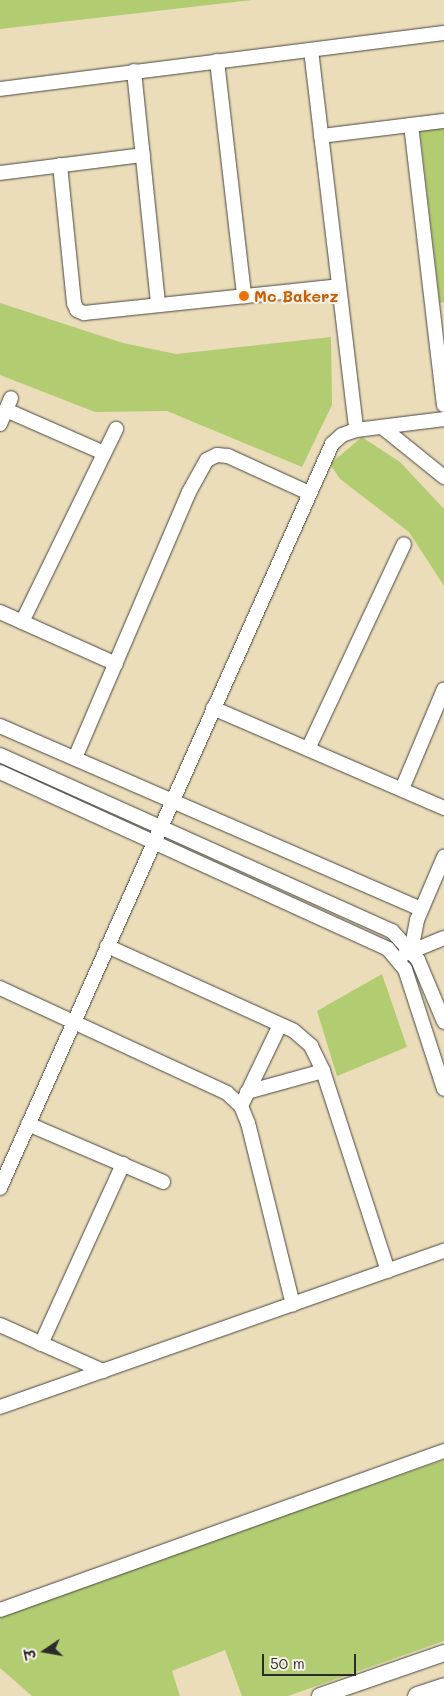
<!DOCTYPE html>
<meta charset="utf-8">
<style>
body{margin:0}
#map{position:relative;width:444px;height:1696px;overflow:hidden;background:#ebddb9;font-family:Mali,"Playpen Sans Deva",sans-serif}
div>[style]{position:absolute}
.green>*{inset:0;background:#b2cc71}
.roads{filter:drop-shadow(0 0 1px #484640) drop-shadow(0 0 1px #484640)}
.minor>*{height:14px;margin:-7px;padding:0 7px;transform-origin:7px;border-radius:7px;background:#fff}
.major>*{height:16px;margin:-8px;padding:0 8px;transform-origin:8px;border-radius:8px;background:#fff}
.highway>*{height:19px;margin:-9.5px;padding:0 9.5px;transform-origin:9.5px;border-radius:9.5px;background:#fff}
.dots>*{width:14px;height:14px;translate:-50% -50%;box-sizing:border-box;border:2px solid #f7f3e8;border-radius:50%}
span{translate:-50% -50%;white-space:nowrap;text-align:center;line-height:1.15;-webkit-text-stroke:4px #f7f3e8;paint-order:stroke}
.food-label{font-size:16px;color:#c56008;font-weight:700}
.left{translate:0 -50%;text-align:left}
.north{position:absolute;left:20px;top:1626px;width:50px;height:50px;-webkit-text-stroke:4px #f7f3e8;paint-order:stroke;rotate:258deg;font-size:14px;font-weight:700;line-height:20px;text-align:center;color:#2b2b2b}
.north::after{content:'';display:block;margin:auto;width:18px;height:22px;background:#2b2b2b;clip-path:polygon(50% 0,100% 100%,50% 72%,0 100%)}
.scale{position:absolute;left:262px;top:1654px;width:94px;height:22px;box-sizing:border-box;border:2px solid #2b2b2b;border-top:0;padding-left:6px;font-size:15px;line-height:18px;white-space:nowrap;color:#2b2b2b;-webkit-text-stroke:4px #f7f3e8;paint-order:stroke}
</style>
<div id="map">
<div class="green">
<i style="clip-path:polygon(0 0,252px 0,0 29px)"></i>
<i style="clip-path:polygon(444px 127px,444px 302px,440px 303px,420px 130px)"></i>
<i style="clip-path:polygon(0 303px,123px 343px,176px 354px,331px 337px,332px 405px,302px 467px,167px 411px,95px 412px,0 375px)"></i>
<i style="clip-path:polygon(362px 437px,400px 462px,444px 509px,444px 586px,409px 532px,340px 479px,330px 464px)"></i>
<i style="clip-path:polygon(382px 974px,407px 1047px,337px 1076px,317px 1011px)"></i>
<i style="clip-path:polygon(444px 1460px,444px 1641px,288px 1696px,242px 1696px,225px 1650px,172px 1671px,180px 1696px,32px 1696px,0 1668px,0 1612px)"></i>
</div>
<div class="roads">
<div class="minor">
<i style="left:311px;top:50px;width:383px;rotate:83.2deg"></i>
<i style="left:217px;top:61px;width:237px;rotate:83.4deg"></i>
<i style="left:134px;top:71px;width:235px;rotate:84.1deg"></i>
<i style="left:0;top:89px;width:448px;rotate:-7.2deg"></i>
<i style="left:411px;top:125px;width:282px;rotate:83.3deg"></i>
<i style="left:321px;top:136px;width:124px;rotate:-7deg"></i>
<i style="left:60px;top:165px;width:139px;rotate:84.2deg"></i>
<i style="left:74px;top:303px;width:8px;rotate:67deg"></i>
<i style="left:77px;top:310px;width:8px;rotate:23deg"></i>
<i style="left:84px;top:313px;width:256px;rotate:-6deg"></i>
<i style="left:0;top:173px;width:144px;rotate:-7.2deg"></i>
<i style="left:6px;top:410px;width:107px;rotate:23.7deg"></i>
<i style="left:0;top:424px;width:28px;rotate:-67deg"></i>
<i style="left:382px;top:427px;width:80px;rotate:38.9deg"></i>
<i style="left:0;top:612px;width:127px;rotate:24.1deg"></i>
<i style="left:22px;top:622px;width:215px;rotate:-64deg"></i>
<i style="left:213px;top:708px;width:252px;rotate:23.4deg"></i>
<i style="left:0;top:726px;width:459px;rotate:23.5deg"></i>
<i style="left:308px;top:749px;width:226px;rotate:-64.9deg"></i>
<i style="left:0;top:755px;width:430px;rotate:24.2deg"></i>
<i style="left:392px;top:931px;width:39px;rotate:48deg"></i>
<i style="left:418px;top:960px;width:67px;rotate:67.2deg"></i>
<i style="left:75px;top:758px;width:289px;rotate:-66.8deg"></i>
<i style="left:189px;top:492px;width:37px;rotate:-61deg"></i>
<i style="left:207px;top:460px;width:11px;rotate:-27deg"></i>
<i style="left:217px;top:455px;width:11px;rotate:5deg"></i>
<i style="left:228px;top:456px;width:89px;rotate:24.6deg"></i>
<i style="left:0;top:772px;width:426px;rotate:24.5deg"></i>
<i style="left:388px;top:949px;width:26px;rotate:50deg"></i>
<i style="left:405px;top:969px;width:126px;rotate:72deg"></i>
<i style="left:402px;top:789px;width:108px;rotate:-67.2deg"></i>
<i style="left:107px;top:946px;width:205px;rotate:24.4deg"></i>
<i style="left:294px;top:1031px;width:23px;rotate:41deg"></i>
<i style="left:311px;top:1046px;width:28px;rotate:64deg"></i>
<i style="left:323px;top:1071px;width:210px;rotate:72deg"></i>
<i style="left:411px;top:951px;width:32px;rotate:-79deg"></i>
<i style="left:417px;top:920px;width:69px;rotate:-66.8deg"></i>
<i style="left:405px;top:954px;width:42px;rotate:-22.3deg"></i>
<i style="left:0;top:988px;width:250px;rotate:24.8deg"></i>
<i style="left:227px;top:1093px;width:19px;rotate:43deg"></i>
<i style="left:241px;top:1106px;width:18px;rotate:68deg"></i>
<i style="left:248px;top:1123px;width:187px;rotate:76.1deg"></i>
<i style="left:247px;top:1092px;width:79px;rotate:-15.4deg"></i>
<i style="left:241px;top:1106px;width:90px;rotate:-64.3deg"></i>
<i style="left:28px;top:1124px;width:147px;rotate:23.2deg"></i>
<i style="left:0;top:1188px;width:815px;rotate:-65.95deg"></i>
<i style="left:332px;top:444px;width:13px;rotate:-42deg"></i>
<i style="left:342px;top:435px;width:15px;rotate:-20deg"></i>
<i style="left:356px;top:430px;width:89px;rotate:-7.1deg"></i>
<i style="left:0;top:1325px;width:113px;rotate:24.1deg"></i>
<i style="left:41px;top:1344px;width:198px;rotate:-65.5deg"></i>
<i style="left:0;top:1407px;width:471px;rotate:-19.4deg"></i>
<i style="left:0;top:1610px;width:472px;rotate:-19.7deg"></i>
</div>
<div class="major">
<i style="left:320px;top:1696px;width:131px;rotate:-19.1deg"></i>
</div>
<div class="highway">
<i style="left:417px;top:1696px;width:28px;rotate:-18deg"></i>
</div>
</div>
<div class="dots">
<i style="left:244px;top:296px;background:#e8710a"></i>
</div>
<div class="food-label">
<span class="left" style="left:254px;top:296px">Mc Bakerz</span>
</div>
<div class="north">उ</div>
<div class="scale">50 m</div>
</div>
